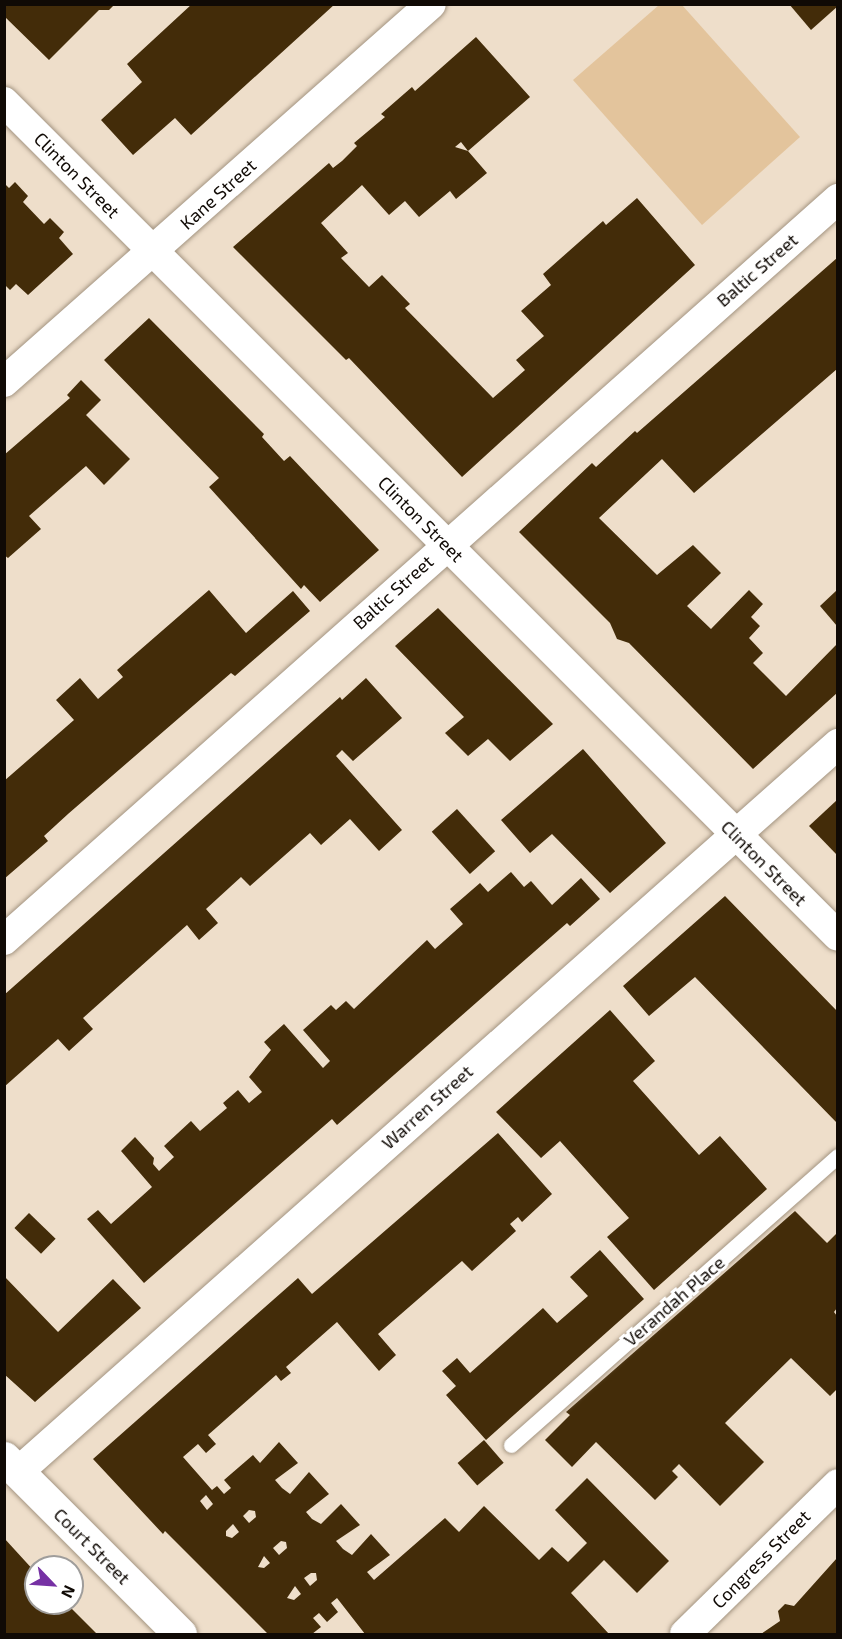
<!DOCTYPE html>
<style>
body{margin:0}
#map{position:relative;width:842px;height:1639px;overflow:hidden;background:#eedeca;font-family:"Exo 2",sans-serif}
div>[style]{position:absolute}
.green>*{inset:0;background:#e3c49c}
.building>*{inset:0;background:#432c09;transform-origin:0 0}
.roads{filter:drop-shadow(0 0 2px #a39481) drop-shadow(0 0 2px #a39481)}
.service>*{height:15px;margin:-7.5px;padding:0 7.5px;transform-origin:7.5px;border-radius:7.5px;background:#fff}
.minor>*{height:30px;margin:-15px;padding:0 15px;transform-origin:15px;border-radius:15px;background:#fff}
.tertiary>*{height:33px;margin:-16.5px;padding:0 16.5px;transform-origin:16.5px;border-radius:16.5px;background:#fff}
span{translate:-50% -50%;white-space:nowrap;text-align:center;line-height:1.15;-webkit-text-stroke:6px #fff;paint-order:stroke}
.street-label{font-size:18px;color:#100a05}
.frame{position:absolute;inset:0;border:6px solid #100a05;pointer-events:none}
.north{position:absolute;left:24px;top:1555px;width:60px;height:60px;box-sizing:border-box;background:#fff;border:2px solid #9f9d9b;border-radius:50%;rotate:115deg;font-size:16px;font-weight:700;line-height:24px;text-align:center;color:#100a05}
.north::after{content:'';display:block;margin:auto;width:21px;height:27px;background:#7631a4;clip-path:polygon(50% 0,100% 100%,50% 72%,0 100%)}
</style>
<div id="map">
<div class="green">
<i style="clip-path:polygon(659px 5px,682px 5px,800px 137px,702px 225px,573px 80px)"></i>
</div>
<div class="building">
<i style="clip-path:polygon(4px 4px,115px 4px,109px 10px,99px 10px,49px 60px,4px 16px)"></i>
<i style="clip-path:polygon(192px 4px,335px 4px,191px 135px,175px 118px,133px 155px,101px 120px,142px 82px,127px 64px)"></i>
<i style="clip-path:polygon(789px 4px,838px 4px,838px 6px,811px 30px)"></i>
<i style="clip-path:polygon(476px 37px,530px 97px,468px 151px,461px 142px,455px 147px,468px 151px,487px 173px,456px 199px,450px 191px,419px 217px,405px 201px,389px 215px,362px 185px,321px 223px,348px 253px,341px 258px,369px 287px,382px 275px,410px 304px,405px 308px,493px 398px,525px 370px,516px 360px,544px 336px,521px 311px,551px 285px,543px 274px,603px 221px,606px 225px,637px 198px,695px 265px,462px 477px,349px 358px,346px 360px,233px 247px,329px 163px,333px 168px,342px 161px,357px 146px,354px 143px,385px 117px,381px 114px,412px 87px,415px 91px)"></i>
<i style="clip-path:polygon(15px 182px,28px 196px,23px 202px,44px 224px,50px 218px,64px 232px,59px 238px,73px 254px,28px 295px,16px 284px,10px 290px,4px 284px,4px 183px,9px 188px)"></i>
<i style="clip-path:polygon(837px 258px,837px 369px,694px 493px,662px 459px,599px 518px,657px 575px,693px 545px,721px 573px,687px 606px,711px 629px,749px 590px,763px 604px,751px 617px,760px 626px,749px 638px,763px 653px,753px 663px,786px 696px,837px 644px,837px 693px,753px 769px,629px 643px,617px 639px,610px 623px,519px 532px,592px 463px,596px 467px,635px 431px,637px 433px)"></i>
<i style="clip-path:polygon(149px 318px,264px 434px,262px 437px,284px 461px,290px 456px,379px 550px,320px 602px,304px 585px,301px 589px,209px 487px,219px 478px,104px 360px)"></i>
<i style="clip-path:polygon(81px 380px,101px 400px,86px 415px,130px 459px,104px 485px,86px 466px,29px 516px,41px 529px,8px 558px,4px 555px,4px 455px,70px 398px,67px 395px)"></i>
<i style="clip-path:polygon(209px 590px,246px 633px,293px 591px,310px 611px,235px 676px,231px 673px,68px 814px,44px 836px,48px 841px,4px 879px,4px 781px,74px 720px,56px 700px,80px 678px,98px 699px,123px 677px,117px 670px)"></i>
<i style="clip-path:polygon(837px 590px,837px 626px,820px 606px)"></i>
<i style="clip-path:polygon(438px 608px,553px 724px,510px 761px,488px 739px,468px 756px,445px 733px,464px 717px,395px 646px)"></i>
<i style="clip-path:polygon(366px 678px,402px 718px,353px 761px,342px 750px,336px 756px,402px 830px,379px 851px,350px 819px,321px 845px,310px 833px,250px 886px,241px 877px,206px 909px,218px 923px,199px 940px,187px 925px,83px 1018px,93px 1029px,69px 1051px,58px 1039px,4px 1087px,4px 995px,340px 697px,342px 700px)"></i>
<i style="clip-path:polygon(583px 749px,666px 843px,610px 893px,552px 834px,530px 853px,501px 820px)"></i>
<i style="clip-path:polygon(837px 800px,837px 855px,809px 826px)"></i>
<i style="left:457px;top:809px;width:57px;height:34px;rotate:48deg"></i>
<i style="clip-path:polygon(511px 872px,524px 887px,531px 881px,552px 905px,581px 878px,600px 899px,570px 926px,567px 923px,337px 1125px,332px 1119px,144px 1283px,87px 1219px,98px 1210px,111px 1224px,152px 1187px,121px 1151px,135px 1137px,154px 1158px,153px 1164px,159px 1171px,174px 1157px,164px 1146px,191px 1121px,200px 1131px,227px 1108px,223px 1103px,238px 1090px,249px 1103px,262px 1092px,249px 1077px,271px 1050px,264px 1042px,284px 1024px,323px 1068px,330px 1061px,303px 1030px,331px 1005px,336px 1010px,346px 1001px,354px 1009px,427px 940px,435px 949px,463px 924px,450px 909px,480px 883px,488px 892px)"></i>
<i style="clip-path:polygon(725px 896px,837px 1011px,837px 1123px,695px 977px,649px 1016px,623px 986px)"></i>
<i style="clip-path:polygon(610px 1010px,655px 1061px,633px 1081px,699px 1155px,720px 1136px,767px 1189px,654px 1290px,607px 1237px,629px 1218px,560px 1141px,541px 1158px,496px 1112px)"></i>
<i style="clip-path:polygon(evenodd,498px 1133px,552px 1194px,522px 1222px,518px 1217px,510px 1224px,516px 1231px,472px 1271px,462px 1261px,378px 1334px,396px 1355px,379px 1371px,337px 1322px,286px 1367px,291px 1373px,281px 1381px,276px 1375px,208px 1435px,216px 1444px,206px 1453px,198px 1444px,183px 1457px,212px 1490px,217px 1486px,224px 1494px,231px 1488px,224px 1480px,253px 1455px,260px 1463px,279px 1442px,298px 1463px,275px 1480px,282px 1488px,290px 1494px,309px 1472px,329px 1494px,306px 1512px,312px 1519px,321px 1524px,341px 1504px,360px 1525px,336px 1541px,343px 1549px,352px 1555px,371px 1534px,390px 1555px,367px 1572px,374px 1580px,445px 1518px,459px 1532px,484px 1506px,539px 1560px,552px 1547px,568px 1562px,587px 1543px,555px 1510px,587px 1478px,669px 1561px,637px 1593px,604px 1560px,571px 1593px,609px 1634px,365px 1634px,337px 1598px,331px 1603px,338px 1612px,327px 1622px,319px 1613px,313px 1618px,321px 1627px,312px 1634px,268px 1634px,165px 1531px,163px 1534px,93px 1459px,298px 1278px,312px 1294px,498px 1133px,206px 1495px,213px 1504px,207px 1510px,200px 1501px,206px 1495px,498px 1133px,249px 1510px,255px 1511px,256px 1517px,249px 1523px,243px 1516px,249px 1510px,498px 1133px,233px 1524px,239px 1532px,232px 1538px,226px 1536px,226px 1531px,233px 1524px,498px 1133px,281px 1541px,286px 1542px,287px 1548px,279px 1555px,273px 1548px,281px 1541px,498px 1133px,264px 1556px,270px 1563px,264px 1568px,258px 1567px,264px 1556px,498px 1133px,311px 1573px,316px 1573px,317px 1580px,310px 1586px,304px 1578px,311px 1573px,498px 1133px,295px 1586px,301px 1594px,294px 1600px,287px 1598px,295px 1586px)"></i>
<i style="clip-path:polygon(795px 1211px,827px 1243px,837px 1233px,837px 1308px,834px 1312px,837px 1316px,837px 1389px,830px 1396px,791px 1358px,725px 1423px,764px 1462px,720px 1506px,679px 1464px,672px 1471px,678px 1477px,655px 1500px,596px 1442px,572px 1467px,545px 1440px,570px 1415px,566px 1412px)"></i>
<i style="left:29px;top:1213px;width:37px;height:21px;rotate:44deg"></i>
<i style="clip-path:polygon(600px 1250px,644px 1299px,486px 1440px,446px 1395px,456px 1386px,442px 1371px,457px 1358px,470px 1373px,543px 1308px,557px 1323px,588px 1296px,570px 1277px)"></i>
<i style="clip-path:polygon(4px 1276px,58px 1332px,113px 1279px,141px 1308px,35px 1402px,4px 1374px)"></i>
<i style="left:484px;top:1440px;width:30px;height:35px;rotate:49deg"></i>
<i style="clip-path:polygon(4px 1538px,36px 1573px,36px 1603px,66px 1603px,97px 1634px,4px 1634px)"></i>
<i style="clip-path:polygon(837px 1558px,837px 1634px,761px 1634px,780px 1621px,778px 1611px,785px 1604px,794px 1606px)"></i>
</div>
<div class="roads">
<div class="service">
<i style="left:511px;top:1445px;width:436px;rotate:-41.5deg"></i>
</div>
<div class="minor">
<i style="left:4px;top:102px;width:1179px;rotate:45deg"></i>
<i style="left:4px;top:382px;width:570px;rotate:-41.52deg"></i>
<i style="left:4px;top:940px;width:1116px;rotate:-41.62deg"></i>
<i style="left:18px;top:1472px;width:1097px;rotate:-41.6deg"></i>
<i style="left:685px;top:1634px;width:214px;rotate:-44.4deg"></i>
</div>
<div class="tertiary">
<i style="left:4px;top:1458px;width:249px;rotate:45deg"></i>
</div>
</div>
<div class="street-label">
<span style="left:77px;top:175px;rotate:45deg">Clinton Street</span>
<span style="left:218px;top:194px;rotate:-42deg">Kane Street</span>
<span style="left:757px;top:270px;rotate:-41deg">Baltic Street</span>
<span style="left:421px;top:519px;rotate:45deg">Clinton Street</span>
<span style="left:393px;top:592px;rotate:-42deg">Baltic Street</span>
<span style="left:764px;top:863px;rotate:45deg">Clinton Street</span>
<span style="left:427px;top:1107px;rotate:-42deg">Warren Street</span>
<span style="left:674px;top:1301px;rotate:-41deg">Verandah Place</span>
<span style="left:92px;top:1546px;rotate:45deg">Court Street</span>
<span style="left:761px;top:1559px;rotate:-45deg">Congress Street</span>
</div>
<div class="frame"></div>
<div class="north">N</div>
</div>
